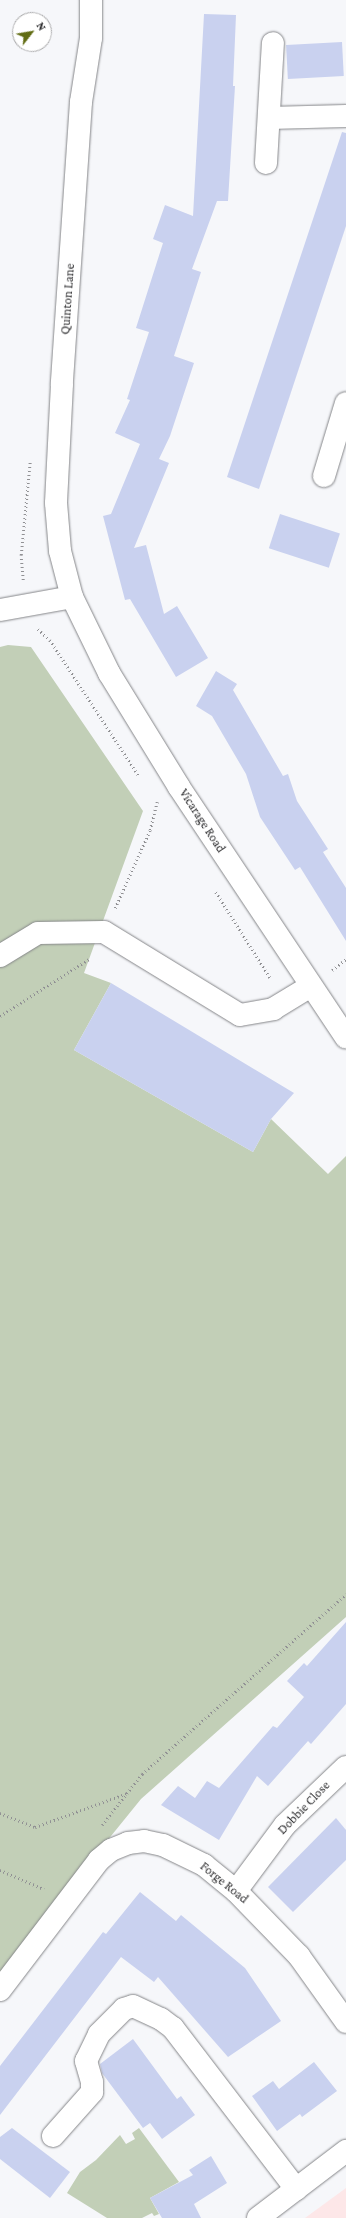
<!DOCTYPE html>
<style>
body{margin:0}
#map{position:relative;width:346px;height:2218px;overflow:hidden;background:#f6f7fa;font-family:"Crimson Pro",serif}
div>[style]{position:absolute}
.commercial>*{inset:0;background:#fde7e8}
.green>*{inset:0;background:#c2cfb7}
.building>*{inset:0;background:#c9d1ef;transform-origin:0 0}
.path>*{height:2.5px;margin-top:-1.25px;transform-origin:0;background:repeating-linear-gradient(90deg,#919194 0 1px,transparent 0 4px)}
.roads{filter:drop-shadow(0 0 1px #858689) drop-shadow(0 0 1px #858689)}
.minor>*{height:22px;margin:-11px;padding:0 11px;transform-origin:11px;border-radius:11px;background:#fff}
span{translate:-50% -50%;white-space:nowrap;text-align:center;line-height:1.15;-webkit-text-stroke:3px #fff;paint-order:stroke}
.street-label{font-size:13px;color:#2f2f31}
.north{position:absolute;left:12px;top:12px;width:40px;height:40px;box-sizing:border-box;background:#fff;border:1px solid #acacad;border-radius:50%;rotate:59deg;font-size:11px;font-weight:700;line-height:16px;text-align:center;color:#2f2f31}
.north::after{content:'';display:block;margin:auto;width:14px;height:18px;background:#616c13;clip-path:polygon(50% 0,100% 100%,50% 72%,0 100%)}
</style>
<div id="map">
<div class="commercial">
<i style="clip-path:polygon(346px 2188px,346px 2218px,305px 2218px)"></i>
</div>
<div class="green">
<i style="clip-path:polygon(8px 645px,31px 647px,143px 811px,84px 973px,111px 983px,74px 1050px,253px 1152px,271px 1119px,328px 1174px,346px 1156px,346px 1617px,141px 1799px,0 1973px,0 647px)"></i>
<i style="clip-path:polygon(139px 2128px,179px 2182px,150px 2198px,159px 2214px,154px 2216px,152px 2213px,142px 2218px,107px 2218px,67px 2193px,80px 2172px,96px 2160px,120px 2135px,126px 2144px,135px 2139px,132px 2133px)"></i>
</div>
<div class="building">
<i style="clip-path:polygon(204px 14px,236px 15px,233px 86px,235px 86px,228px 201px,217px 201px,192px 269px,201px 272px,174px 356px,194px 363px,170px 436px,159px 459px,169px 463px,134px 548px,146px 545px,164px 614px,177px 606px,208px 658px,176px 677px,130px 599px,125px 600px,103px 516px,111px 514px,140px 444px,115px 433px,130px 400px,127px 399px,149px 332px,136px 328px,163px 243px,153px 239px,165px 205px,193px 216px)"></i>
<i style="left:342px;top:42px;width:34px;height:56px;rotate:87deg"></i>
<i style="clip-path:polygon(342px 132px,346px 133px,346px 226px,259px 489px,227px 477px)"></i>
<i style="left:280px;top:514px;width:63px;height:36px;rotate:18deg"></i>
<i style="clip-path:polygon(216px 671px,237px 684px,233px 690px,283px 776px,288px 774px,297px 801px,328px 849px,323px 852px,346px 888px,346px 941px,300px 867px,295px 870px,260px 817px,246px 774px,212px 716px,196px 706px)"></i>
<i style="clip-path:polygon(111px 983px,294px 1093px,271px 1119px,253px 1152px,74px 1050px)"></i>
<i style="clip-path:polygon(346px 1622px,346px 1704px,311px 1744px,308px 1741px,268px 1786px,257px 1776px,219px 1840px,161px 1805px,178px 1786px,195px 1798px,207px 1781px,219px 1788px,273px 1726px,277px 1728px,304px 1697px,287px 1681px,304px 1663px,307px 1666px)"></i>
<i style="clip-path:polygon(336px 1818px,346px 1830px,346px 1860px,293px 1912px,268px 1887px)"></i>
<i style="clip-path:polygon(140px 1892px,176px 1921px,181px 1915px,245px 1968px,281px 2021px,228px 2057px,158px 1977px,154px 1982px,121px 1957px,0 2115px,0 2066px,103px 1932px,106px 1934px)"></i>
<i style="clip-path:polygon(133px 2039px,177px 2099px,181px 2096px,195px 2115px,162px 2139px,150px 2123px,143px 2128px,102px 2073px,100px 2064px)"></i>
<i style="clip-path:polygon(314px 2062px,337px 2091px,302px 2117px,300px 2114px,277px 2131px,252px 2096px,273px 2081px,279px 2089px)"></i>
<i style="clip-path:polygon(12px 2128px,70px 2172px,50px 2198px,0 2159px,0 2137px)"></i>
<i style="clip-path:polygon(211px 2156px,227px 2183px,194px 2204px,201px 2218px,162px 2218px,150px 2198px,193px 2175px,189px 2170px)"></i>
</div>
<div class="path">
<i style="left:23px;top:580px;width:25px;rotate:-95deg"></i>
<i style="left:21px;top:555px;width:94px;rotate:-84.5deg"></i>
<i style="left:38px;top:629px;width:16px;rotate:43deg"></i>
<i style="left:50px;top:640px;width:163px;rotate:56.8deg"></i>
<i style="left:216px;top:892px;width:103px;rotate:57.7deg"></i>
<i style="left:115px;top:908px;width:85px;rotate:-65.8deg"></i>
<i style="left:150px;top:830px;width:29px;rotate:-76deg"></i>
<i style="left:332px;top:970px;width:18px;rotate:-38deg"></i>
<i style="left:0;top:1016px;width:106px;rotate:-32.6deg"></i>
<i style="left:0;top:1813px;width:38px;rotate:22deg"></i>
<i style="left:35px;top:1827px;width:99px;rotate:-20.1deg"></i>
<i style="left:102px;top:1825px;width:65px;rotate:-51.9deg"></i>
<i style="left:142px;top:1774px;width:272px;rotate:-41.4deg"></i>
<i style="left:0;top:1870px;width:48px;rotate:23.4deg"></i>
</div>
<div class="roads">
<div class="minor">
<i style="left:91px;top:0;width:38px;rotate:90deg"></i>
<i style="left:91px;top:38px;width:65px;rotate:98.9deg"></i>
<i style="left:81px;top:102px;width:283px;rotate:93.9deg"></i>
<i style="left:62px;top:384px;width:119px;rotate:92.9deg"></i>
<i style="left:56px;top:503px;width:48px;rotate:85.2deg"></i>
<i style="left:60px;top:551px;width:48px;rotate:75.4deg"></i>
<i style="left:72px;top:597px;width:85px;rotate:64deg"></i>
<i style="left:109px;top:673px;width:134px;rotate:58.4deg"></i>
<i style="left:179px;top:787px;width:301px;rotate:56.3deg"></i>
<i style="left:269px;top:118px;width:77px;rotate:-1.5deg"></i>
<i style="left:266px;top:163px;width:120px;rotate:-86.7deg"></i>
<i style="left:324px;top:476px;width:76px;rotate:-73.2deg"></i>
<i style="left:0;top:610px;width:73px;rotate:-10.2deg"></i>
<i style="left:0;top:956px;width:44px;rotate:-31.2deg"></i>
<i style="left:38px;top:933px;width:66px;rotate:-0.9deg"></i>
<i style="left:104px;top:932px;width:159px;rotate:31.4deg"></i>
<i style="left:240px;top:1015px;width:34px;rotate:-10deg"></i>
<i style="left:273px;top:1009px;width:44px;rotate:-31.2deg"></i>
<i style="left:236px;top:1891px;width:82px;rotate:-53.4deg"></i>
<i style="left:285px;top:1825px;width:84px;rotate:-43.6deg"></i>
<i style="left:0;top:1990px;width:163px;rotate:-52.7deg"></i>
<i style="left:99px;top:1860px;width:16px;rotate:-40deg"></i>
<i style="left:111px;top:1850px;width:18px;rotate:-22deg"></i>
<i style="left:128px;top:1843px;width:16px;rotate:-7deg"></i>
<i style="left:144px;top:1841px;width:19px;rotate:12deg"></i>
<i style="left:163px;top:1845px;width:46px;rotate:26deg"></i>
<i style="left:204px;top:1865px;width:41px;rotate:39.1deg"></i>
<i style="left:236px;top:1891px;width:91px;rotate:45.9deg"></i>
<i style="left:299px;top:1956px;width:81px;rotate:54.5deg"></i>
<i style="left:53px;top:2136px;width:59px;rotate:-48.4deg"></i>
<i style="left:92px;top:2092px;width:10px;rotate:-90deg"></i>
<i style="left:92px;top:2082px;width:22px;rotate:-106deg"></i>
<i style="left:86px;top:2061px;width:30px;rotate:-64deg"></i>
<i style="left:99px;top:2034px;width:35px;rotate:-45deg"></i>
<i style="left:124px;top:2009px;width:9px;rotate:-18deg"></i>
<i style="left:133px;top:2006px;width:31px;rotate:25deg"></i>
<i style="left:161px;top:2019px;width:15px;rotate:37deg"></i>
<i style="left:173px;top:2028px;width:203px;rotate:52.6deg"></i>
<i style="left:258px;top:2218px;width:111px;rotate:-37.3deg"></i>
</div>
</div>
<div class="street-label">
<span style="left:68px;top:299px;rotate:-86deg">Quinton Lane</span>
<span style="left:202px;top:821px;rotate:57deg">Vicarage Road</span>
<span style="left:304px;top:1808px;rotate:-46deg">Dobbie Close</span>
<span style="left:224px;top:1883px;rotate:39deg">Forge Road</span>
</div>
<div class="north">N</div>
</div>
